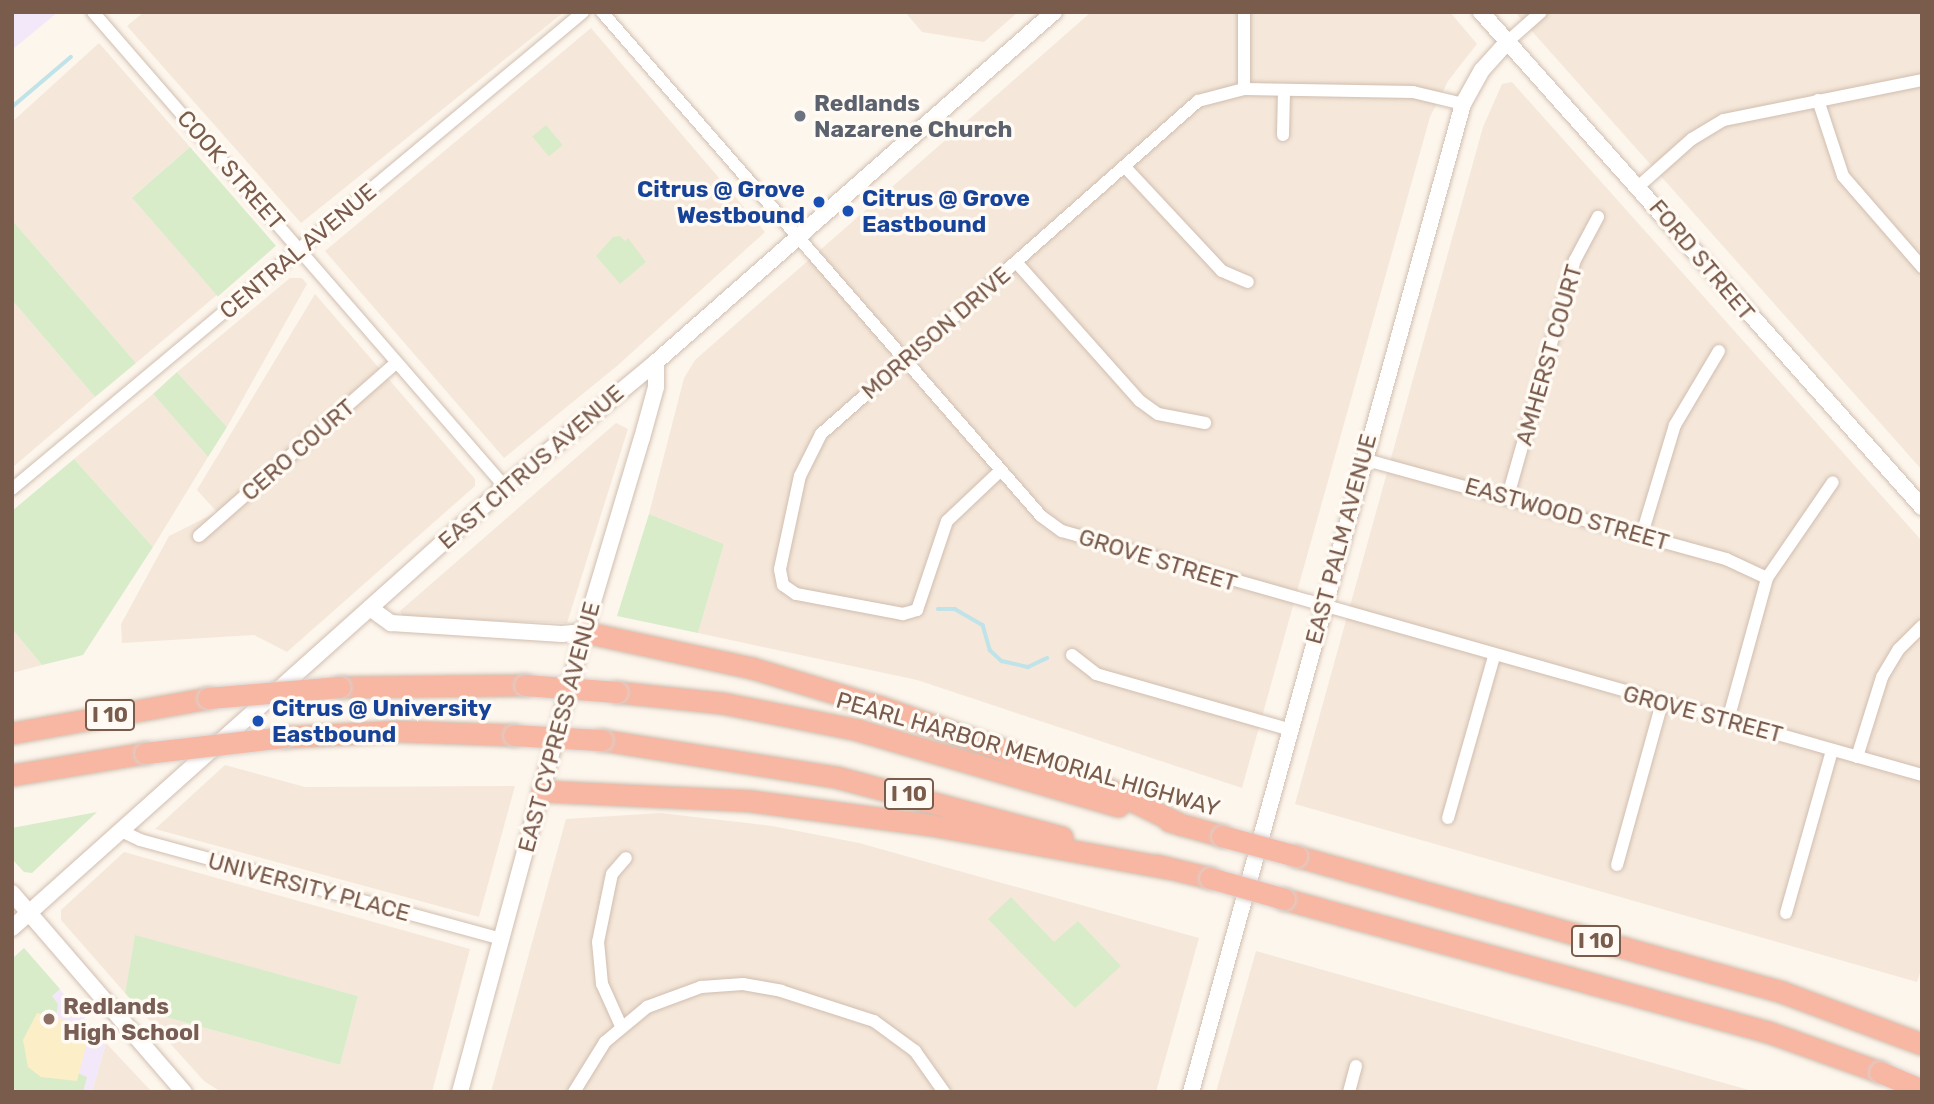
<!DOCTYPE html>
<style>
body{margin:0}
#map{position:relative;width:1934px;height:1104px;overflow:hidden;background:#fdf6ec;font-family:Rubik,sans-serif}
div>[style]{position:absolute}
.residential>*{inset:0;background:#f5e8da}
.education>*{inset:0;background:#f3e8fa}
.green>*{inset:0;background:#d8ecc9;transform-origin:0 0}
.sand>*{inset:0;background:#fcefc7}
.stream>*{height:3.5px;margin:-1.75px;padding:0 1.75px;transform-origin:1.75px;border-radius:1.75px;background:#bfe3e8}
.roads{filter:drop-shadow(0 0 2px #d1beb0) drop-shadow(0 0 2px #d1beb0)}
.street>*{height:12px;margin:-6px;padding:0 6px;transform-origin:6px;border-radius:6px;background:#fff}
.secondary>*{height:16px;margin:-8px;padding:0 8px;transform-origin:8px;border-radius:8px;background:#fff}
.highway>*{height:21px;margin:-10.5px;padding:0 10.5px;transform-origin:10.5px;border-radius:10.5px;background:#f7b7a3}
.bridges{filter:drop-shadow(0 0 2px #dad1cd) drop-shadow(0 0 2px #dad1cd)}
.highway-bridge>*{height:21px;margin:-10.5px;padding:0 10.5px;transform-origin:10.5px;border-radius:10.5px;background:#f7b7a3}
.dots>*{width:19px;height:19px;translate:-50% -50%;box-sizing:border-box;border:4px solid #fffaf3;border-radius:50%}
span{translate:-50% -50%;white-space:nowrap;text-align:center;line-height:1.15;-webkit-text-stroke:7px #fffaf3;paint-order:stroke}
.shield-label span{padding:2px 5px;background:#fffaf3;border:2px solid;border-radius:5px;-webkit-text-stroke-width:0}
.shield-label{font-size:21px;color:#7a5c4d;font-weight:700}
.worship-label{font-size:23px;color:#5b616d;font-weight:700}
.left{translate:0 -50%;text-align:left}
.street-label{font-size:23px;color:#7a5c4d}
.transit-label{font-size:23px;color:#164399;font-weight:700}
.right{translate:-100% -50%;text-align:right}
.education-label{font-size:23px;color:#785e54;font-weight:700}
.frame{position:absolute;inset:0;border:14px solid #7a5c4d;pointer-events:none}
</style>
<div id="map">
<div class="residential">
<i style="clip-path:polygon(144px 12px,564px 12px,301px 223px,127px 26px)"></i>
<i style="clip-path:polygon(905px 12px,1018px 12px,984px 42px,922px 32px)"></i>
<i style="clip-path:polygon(1091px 12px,1450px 12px,1477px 44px,1448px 81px,1430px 117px,1242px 788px,917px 680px,698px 633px,724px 544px,649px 514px,684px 378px,695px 360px)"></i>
<i style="clip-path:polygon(1515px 12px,1922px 12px,1922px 470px)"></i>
<i style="clip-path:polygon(591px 28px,765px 232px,617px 366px,504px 458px,325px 251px)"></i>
<i style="clip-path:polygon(99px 43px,190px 147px,132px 197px,217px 295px,136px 363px,12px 220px,12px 122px)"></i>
<i style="clip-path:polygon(1512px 82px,1922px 541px,1922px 967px,1917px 982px,1295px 804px,1483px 127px,1502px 84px)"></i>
<i style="clip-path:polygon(290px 278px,302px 278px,307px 284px,227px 427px,177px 372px)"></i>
<i style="clip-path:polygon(315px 294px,475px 479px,475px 486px,287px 652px,254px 635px,122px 643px,121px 624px,169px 536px,217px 512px,197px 490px)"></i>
<i style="clip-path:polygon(12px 300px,95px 397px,13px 467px,12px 465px)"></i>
<i style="clip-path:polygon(153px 394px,208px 457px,153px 547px,74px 459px)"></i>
<i style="clip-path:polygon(616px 423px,628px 429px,567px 623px,404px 618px,400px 611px)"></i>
<i style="clip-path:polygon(12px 629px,42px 665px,12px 673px)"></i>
<i style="clip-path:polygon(225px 765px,305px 787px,515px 786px,479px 917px,155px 829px)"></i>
<i style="clip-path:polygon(660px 813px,772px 826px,859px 843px,1199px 938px,1156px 1092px,491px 1092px,566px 819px)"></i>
<i style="clip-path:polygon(124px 852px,470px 949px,432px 1092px,221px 1092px,204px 1081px,140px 1010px,340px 1065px,358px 996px,135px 936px,125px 993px,61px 920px,61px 910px)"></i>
<i style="clip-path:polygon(1256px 951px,1756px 1092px,1216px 1092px)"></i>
<i style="clip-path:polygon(106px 1043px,152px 1092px,92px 1092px)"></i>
</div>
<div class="education">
<i style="clip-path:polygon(12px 12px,58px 12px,12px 50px)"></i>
<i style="clip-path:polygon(24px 948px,106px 1043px,92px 1092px,12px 1092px,12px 959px)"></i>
</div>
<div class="green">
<i style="left:546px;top:125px;width:26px;height:18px;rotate:50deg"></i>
<i style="left:190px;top:147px;width:131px;height:77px;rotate:49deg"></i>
<i style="clip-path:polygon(12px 220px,136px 363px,95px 397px,12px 300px)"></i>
<i style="clip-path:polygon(620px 236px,625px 241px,628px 238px,646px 262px,620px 284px,596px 256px,613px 237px)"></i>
<i style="clip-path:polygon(177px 372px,227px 427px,208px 457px,153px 394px)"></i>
<i style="clip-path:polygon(74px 459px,153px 547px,83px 655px,42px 665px,12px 629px,12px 511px)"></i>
<i style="clip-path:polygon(649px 514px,724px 544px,698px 633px,617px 616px)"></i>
<i style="clip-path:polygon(97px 812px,32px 873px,24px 872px,12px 859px,12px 828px)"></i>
<i style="clip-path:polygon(1011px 897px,1054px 942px,1078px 921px,1121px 966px,1075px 1008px,988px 919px)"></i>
<i style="clip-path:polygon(135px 935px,358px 996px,340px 1065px,140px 1010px,125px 993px)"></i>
<i style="clip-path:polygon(24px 948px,60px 989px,52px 996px,58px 1004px,56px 1018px,80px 1024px,88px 1038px,78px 1073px,87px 1077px,83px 1092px,12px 1092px,12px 959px)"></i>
</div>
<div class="sand">
<i style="clip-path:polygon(37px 1013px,80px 1024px,88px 1038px,77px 1081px,41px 1077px,28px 1067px,23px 1040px)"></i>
</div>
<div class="stream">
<i style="left:12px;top:107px;width:77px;rotate:-40.3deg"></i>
<i style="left:938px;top:609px;width:17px"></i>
<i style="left:955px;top:609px;width:32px;rotate:30deg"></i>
<i style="left:983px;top:625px;width:26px;rotate:74deg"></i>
<i style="left:990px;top:650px;width:16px;rotate:43deg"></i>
<i style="left:1002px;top:661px;width:27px;rotate:13deg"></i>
<i style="left:1028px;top:667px;width:21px;rotate:-25deg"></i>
</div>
<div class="roads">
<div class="street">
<i style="left:93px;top:12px;width:629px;rotate:49.06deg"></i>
<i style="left:602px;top:12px;width:668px;rotate:48.94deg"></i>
<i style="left:1041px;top:516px;width:26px;rotate:36deg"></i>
<i style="left:1062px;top:531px;width:894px;rotate:15.84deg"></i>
<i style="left:1244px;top:12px;width:77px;rotate:90deg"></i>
<i style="left:1507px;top:42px;width:45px;rotate:-41.4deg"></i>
<i style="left:1818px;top:100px;width:80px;rotate:71.8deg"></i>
<i style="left:1843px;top:176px;width:121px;rotate:49deg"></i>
<i style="left:1283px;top:135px;width:44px;rotate:-88.7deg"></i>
<i style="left:1125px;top:167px;width:142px;rotate:47deg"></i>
<i style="left:1222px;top:271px;width:28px;rotate:23deg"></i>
<i style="left:1639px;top:186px;width:71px;rotate:-41.6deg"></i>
<i style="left:1692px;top:139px;width:37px;rotate:-31deg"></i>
<i style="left:1724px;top:120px;width:202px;rotate:-11.4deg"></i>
<i style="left:1016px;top:262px;width:186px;rotate:48.3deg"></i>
<i style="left:1140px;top:401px;width:22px;rotate:36deg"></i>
<i style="left:1158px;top:414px;width:48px;rotate:10.8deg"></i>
<i style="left:1363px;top:459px;width:377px;rotate:15.4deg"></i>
<i style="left:1726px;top:559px;width:45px;rotate:24.9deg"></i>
<i style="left:1001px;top:470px;width:74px;rotate:136.6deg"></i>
<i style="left:947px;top:521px;width:94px;rotate:108.6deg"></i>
<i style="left:917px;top:610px;width:15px;rotate:164deg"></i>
<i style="left:903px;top:614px;width:109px;rotate:-169.4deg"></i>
<i style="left:796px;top:594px;width:16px;rotate:-145deg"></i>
<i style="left:783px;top:585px;width:16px;rotate:-101deg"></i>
<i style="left:780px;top:569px;width:95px;rotate:-77.9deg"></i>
<i style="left:800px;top:476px;width:47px;rotate:-63.4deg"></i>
<i style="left:821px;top:434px;width:503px;rotate:-41.45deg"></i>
<i style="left:1198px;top:101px;width:48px;rotate:-14.6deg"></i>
<i style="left:1244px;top:89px;width:169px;rotate:1deg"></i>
<i style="left:1413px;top:92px;width:51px;rotate:13.5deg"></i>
<i style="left:12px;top:489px;width:744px;rotate:-39.87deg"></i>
<i style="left:1508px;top:496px;width:245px;rotate:-74.2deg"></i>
<i style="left:1575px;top:260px;width:49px;rotate:-61.9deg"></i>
<i style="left:1642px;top:534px;width:114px;rotate:-73.2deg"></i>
<i style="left:1675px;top:425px;width:86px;rotate:-59.3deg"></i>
<i style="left:199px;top:536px;width:262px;rotate:-41.3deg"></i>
<i style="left:1072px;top:655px;width:31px;rotate:38deg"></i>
<i style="left:1096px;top:674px;width:200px;rotate:16deg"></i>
<i style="left:1728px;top:720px;width:147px;rotate:-74.6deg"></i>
<i style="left:1767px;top:578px;width:116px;rotate:-55.5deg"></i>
<i style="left:1857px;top:757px;width:84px;rotate:-72.6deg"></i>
<i style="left:1882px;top:677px;width:33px;rotate:-59deg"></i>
<i style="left:1899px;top:649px;width:33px;rotate:-45deg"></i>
<i style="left:1448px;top:818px;width:168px;rotate:-74.1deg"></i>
<i style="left:119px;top:830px;width:23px;rotate:25deg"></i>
<i style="left:140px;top:840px;width:374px;rotate:15.3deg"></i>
<i style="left:1617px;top:865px;width:168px;rotate:-74.5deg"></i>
<i style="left:1786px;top:913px;width:169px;rotate:-74.2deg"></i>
<i style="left:621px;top:1026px;width:46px;rotate:-114.3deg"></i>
<i style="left:602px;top:984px;width:42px;rotate:-95.4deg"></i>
<i style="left:598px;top:942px;width:69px;rotate:-78.4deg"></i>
<i style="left:612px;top:874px;width:21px;rotate:-49deg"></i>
<i style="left:574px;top:1092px;width:59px;rotate:-58.2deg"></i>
<i style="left:605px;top:1042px;width:55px;rotate:-39.8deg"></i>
<i style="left:647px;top:1007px;width:58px;rotate:-20.3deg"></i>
<i style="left:701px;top:987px;width:42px;rotate:-4.1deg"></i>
<i style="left:743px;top:984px;width:39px;rotate:10deg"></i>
<i style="left:781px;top:991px;width:98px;rotate:17.9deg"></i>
<i style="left:874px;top:1021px;width:51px;rotate:36.2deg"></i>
<i style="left:915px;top:1051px;width:50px;rotate:54.7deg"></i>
<i style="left:1349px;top:1092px;width:27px;rotate:-75deg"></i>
</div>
<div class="secondary">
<i style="left:1481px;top:12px;width:663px;rotate:48.3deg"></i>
<i style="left:370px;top:608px;width:26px;rotate:36deg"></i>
<i style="left:391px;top:623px;width:171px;rotate:3.7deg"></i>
<i style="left:562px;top:634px;width:22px;rotate:-5deg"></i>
<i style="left:12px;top:893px;width:263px;rotate:49.2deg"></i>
<i style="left:12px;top:928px;width:661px;rotate:-41.81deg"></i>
<i style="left:505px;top:487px;width:196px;rotate:-39.6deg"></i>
<i style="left:656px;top:362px;width:530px;rotate:-41.33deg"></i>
<i style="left:460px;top:1092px;width:476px;rotate:-74.9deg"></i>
<i style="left:584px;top:632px;width:202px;rotate:-73.4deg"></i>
<i style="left:642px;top:438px;width:53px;rotate:-74.6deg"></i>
<i style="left:656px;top:387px;width:25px;rotate:-90deg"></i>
<i style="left:1191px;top:1092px;width:1025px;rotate:-74.61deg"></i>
<i style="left:1463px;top:104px;width:39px;rotate:-61deg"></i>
<i style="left:1482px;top:70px;width:38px;rotate:-48deg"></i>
</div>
<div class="highway">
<i style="left:584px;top:632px;width:172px;rotate:12.1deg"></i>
<i style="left:752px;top:668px;width:135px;rotate:16.8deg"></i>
<i style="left:881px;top:707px;width:224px;rotate:19.3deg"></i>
<i style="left:1092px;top:781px;width:100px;rotate:26.1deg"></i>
<i style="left:340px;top:687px;width:185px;rotate:-0.6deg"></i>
<i style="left:617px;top:692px;width:106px;rotate:6deg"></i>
<i style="left:722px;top:703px;width:139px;rotate:11.2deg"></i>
<i style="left:858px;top:730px;width:271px;rotate:16.3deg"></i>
<i style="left:12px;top:733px;width:199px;rotate:-10.1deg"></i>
<i style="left:284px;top:737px;width:114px;rotate:-3deg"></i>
<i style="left:398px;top:731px;width:116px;rotate:2deg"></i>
<i style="left:602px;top:740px;width:237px;rotate:9deg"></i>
<i style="left:836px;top:777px;width:234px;rotate:14.9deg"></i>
<i style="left:12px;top:775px;width:135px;rotate:-9.4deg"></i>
<i style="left:542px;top:791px;width:209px;rotate:2.7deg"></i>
<i style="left:751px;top:801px;width:182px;rotate:7.6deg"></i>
<i style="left:931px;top:825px;width:240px;rotate:10.3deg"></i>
<i style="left:1169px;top:821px;width:55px;rotate:15.8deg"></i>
<i style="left:1296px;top:856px;width:505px;rotate:15.63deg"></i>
<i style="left:1782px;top:992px;width:149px;rotate:20.4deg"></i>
<i style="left:1156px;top:865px;width:56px;rotate:13.5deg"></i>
<i style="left:1284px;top:899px;width:502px;rotate:15.37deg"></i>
<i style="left:1768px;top:1032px;width:119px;rotate:19.7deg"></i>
</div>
</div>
<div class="bridges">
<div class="highway-bridge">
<i style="left:525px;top:685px;width:92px;rotate:4.4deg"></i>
<i style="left:208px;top:698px;width:132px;rotate:-4.8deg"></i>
<i style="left:514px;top:735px;width:88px;rotate:3.3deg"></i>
<i style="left:145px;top:753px;width:140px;rotate:-6.6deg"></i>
<i style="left:1222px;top:836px;width:77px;rotate:15.1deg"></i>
<i style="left:1210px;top:878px;width:77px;rotate:15.8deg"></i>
<i style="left:1880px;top:1072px;width:46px;rotate:23.2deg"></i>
</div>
</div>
<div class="dots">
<i style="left:800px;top:116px;background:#6b7280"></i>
<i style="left:819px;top:202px;background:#1a4fb4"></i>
<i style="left:848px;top:211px;background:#1a4fb4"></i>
<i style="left:258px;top:721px;background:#1a4fb4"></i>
<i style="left:49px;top:1019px;background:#8d6e63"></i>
</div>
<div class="shield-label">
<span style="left:110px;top:715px">I 10</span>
<span style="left:909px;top:794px">I 10</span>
<span style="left:1596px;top:941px">I 10</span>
</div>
<div class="worship-label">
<span class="left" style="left:814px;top:116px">Redlands<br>Nazarene Church</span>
</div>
<div class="street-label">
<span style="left:231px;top:170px;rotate:49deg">COOK STREET</span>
<span style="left:298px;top:251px;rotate:-40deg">CENTRAL AVENUE</span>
<span style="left:1702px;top:260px;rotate:50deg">FORD STREET</span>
<span style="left:936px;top:333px;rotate:-41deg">MORRISON DRIVE</span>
<span style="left:1549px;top:355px;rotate:-74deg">AMHERST COURT</span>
<span style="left:298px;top:450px;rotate:-41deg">CERO COURT</span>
<span style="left:531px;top:467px;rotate:-41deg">EAST CITRUS AVENUE</span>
<span style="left:1567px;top:514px;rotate:16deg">EASTWOOD STREET</span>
<span style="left:1341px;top:539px;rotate:-75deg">EAST PALM AVENUE</span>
<span style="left:1158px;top:560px;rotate:17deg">GROVE STREET</span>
<span style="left:1703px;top:714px;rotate:15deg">GROVE STREET</span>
<span style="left:559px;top:727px;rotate:-75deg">EAST CYPRESS AVENUE</span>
<span style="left:1028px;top:754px;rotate:16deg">PEARL HARBOR MEMORIAL HIGHWAY</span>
<span style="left:309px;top:887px;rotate:15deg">UNIVERSITY PLACE</span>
</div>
<div class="transit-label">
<span class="right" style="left:805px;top:202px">Citrus @ Grove<br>Westbound</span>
<span class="left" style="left:862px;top:211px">Citrus @ Grove<br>Eastbound</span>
<span class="left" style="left:272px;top:721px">Citrus @ University<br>Eastbound</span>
</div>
<div class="education-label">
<span class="left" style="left:63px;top:1019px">Redlands<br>High School</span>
</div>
<div class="frame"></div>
</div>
